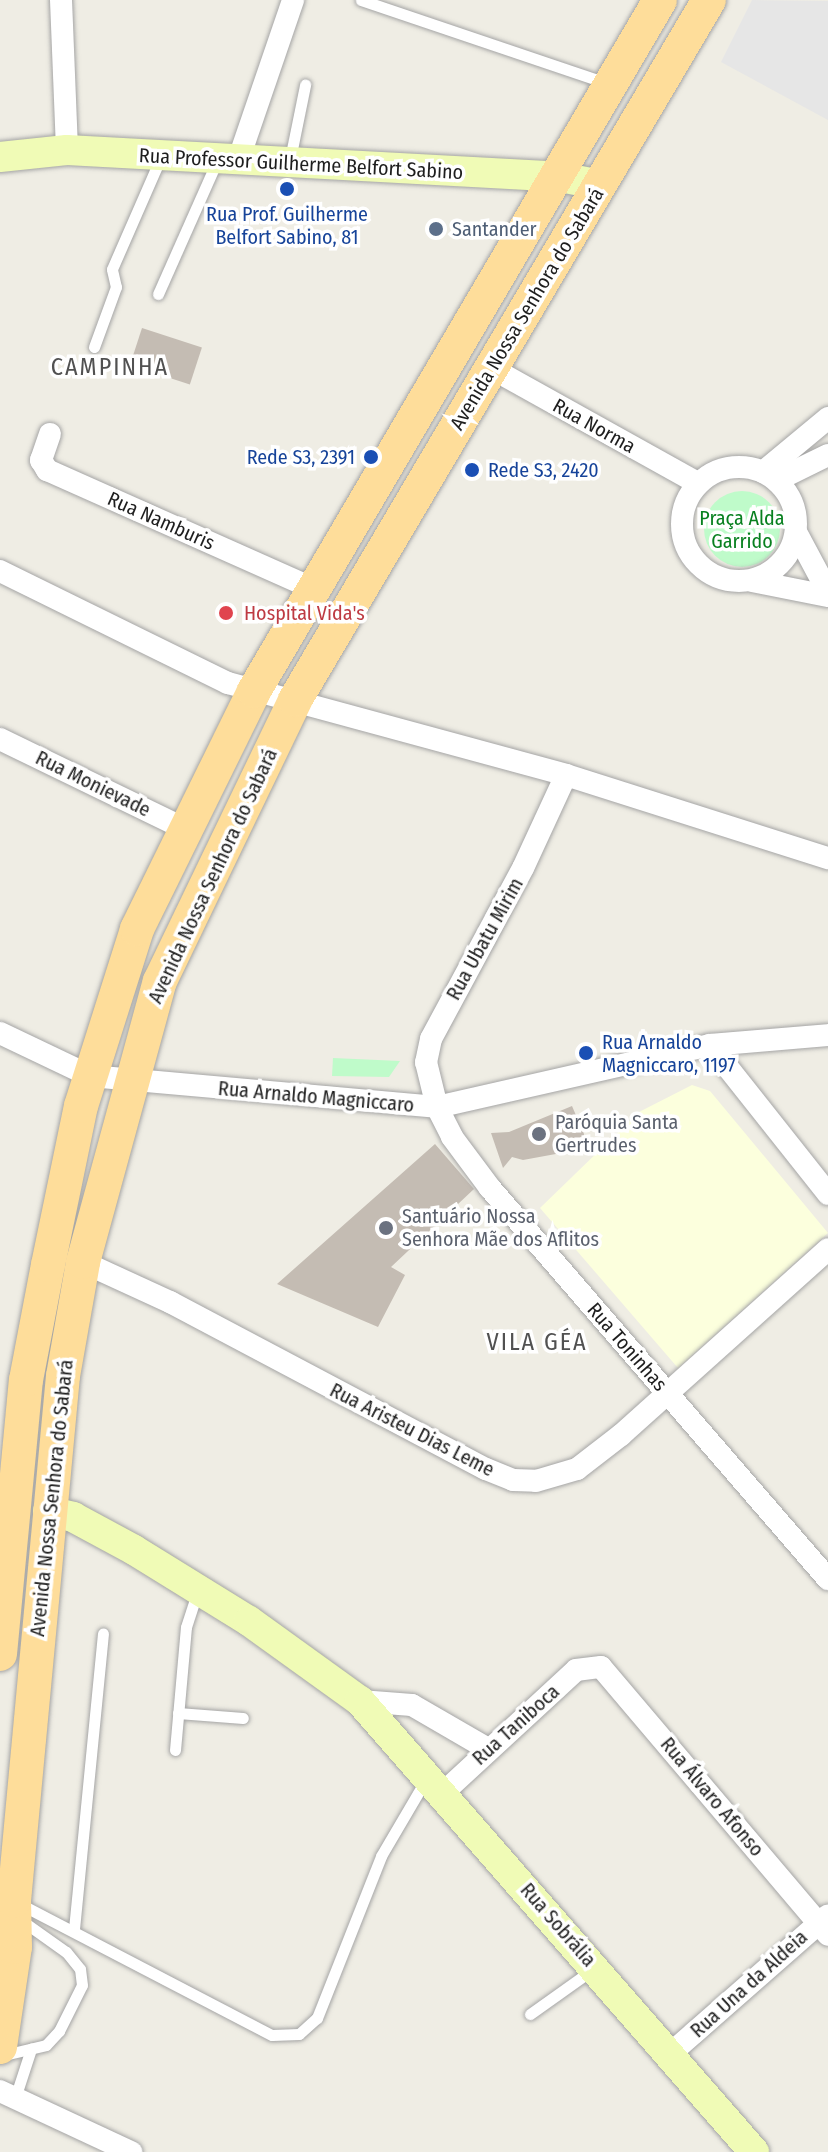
<!DOCTYPE html>
<meta charset="utf-8">
<style>
body{margin:0}
#map{position:relative;width:828px;height:2152px;overflow:hidden;background:#efede4;font-family:"Fira Sans Condensed",sans-serif}
div>[style]{position:absolute}
.education>*{inset:0;background:#fcffdd}
.park>*{inset:0;background:#bffbca}
.round{border-radius:50%}
.parking>*{inset:0;background:#e6e6e6}
.building>*{inset:0;background:#c4bcb3;transform-origin:0 0}
.roads{filter:drop-shadow(0 0 2px #a5a5a5) drop-shadow(0 0 2px #a5a5a5)}
.lane>*{height:11px;margin:-5.5px;padding:0 5.5px;transform-origin:5.5px;border-radius:5.5px;background:#fff}
.street>*{height:22px;margin:-11px;padding:0 11px;transform-origin:11px;border-radius:11px;background:#fff}
.street>.ring{margin:-11px;padding:0;box-sizing:content-box;background:none;border:22px solid #fff;border-radius:50%}
.secondary>*{height:30px;margin:-15px;padding:0 15px;transform-origin:15px;border-radius:15px;background:#f0fbb6}
.primary>*{height:34px;margin:-17px;padding:0 17px;transform-origin:17px;border-radius:17px;background:#fedd9a}
.dots>*{width:22px;height:22px;translate:-50% -50%;box-sizing:border-box;border:4px solid #fff;border-radius:50%}
span{translate:-50% -50%;white-space:nowrap;text-align:center;line-height:1.15;-webkit-text-stroke:7px #fff;paint-order:stroke}
.street-label{font-size:20px;color:#1e1e1e}
.transit-label{font-size:20px;color:#164399}
.right{translate:-100% -50%;text-align:right}
.left{translate:0 -50%;text-align:left}
.service-label{font-size:20px;color:#4e5e75}
.park-label{font-size:20px;color:#08801f}
.health-label{font-size:20px;color:#be3a42}
.worship-label{font-size:20px;color:#5b616d}
.quarter-label{font-size:24px;color:#515151;letter-spacing:2px}
</style>
<div id="map">
<div class="education">
<i style="clip-path:polygon(692px 1085px,710px 1091px,828px 1233px,678px 1368px,540px 1208px,639px 1112px)"></i>
</div>
<div class="park">
<i class="round" style="left:704px;top:491px;width:76px;height:76px"></i>
<i style="clip-path:polygon(333px 1058px,400px 1061px,389px 1077px,332px 1076px)"></i>
</div>
<div class="parking">
<i style="clip-path:polygon(752px 0,828px 1px,828px 120px,721px 62px)"></i>
</div>
<div class="building">
<i style="left:142px;top:328px;width:63px;height:39px;rotate:18deg"></i>
<i style="clip-path:polygon(572px 1106px,584px 1134px,583px 1149px,523px 1160px,512px 1157px,503px 1168px,491px 1133px,509px 1132px)"></i>
<i style="clip-path:polygon(435px 1144px,474px 1189px,391px 1267px,405px 1275px,378px 1327px,277px 1284px)"></i>
</div>
<div class="roads">
<div class="lane">
<i style="left:361px;top:0;width:259px;rotate:18.7deg"></i>
<i style="left:290px;top:159px;width:76px;rotate:-78.5deg"></i>
<i style="left:158px;top:294px;width:145px;rotate:-66.1deg"></i>
<i style="left:94px;top:347px;width:64px;rotate:-69.9deg"></i>
<i style="left:116px;top:287px;width:18px;rotate:-103deg"></i>
<i style="left:112px;top:269px;width:122px;rotate:-66.4deg"></i>
<i style="left:178px;top:1713px;width:65px;rotate:4.4deg"></i>
<i style="left:175px;top:1750px;width:123px;rotate:-84.9deg"></i>
<i style="left:186px;top:1627px;width:39px;rotate:-72deg"></i>
<i style="left:18px;top:1903px;width:286px;rotate:27.5deg"></i>
<i style="left:272px;top:2035px;width:27px;rotate:-2deg"></i>
<i style="left:299px;top:2034px;width:24px;rotate:-42deg"></i>
<i style="left:317px;top:2018px;width:174px;rotate:-68.4deg"></i>
<i style="left:381px;top:1856px;width:87px;rotate:-59.6deg"></i>
<i style="left:74px;top:1929px;width:297px;rotate:-84.4deg"></i>
<i style="left:530px;top:2014px;width:76px;rotate:-35.4deg"></i>
<i style="left:4px;top:2055px;width:43px;rotate:-13.4deg"></i>
<i style="left:46px;top:2045px;width:19px;rotate:-47deg"></i>
<i style="left:59px;top:2031px;width:51px;rotate:-63.4deg"></i>
<i style="left:82px;top:1985px;width:16px;rotate:-97deg"></i>
<i style="left:80px;top:1969px;width:22px;rotate:-129deg"></i>
<i style="left:66px;top:1952px;width:55px;rotate:-144.6deg"></i>
<i style="left:15px;top:2098px;width:52px;rotate:-71.9deg"></i>
</div>
<div class="street">
<i style="left:61px;top:0;width:150px;rotate:87.7deg"></i>
<i style="left:238px;top:161px;width:170px;rotate:-71.1deg"></i>
<i style="left:491px;top:368px;width:237px;rotate:29.1deg"></i>
<i style="left:50px;top:434px;width:28px;rotate:109deg"></i>
<i style="left:41px;top:460px;width:12px;rotate:59deg"></i>
<i style="left:47px;top:470px;width:290px;rotate:24deg"></i>
<i class="ring" style="left:682px;top:467px;width:92px;height:92px"></i>
<i style="left:763px;top:472px;width:85px;rotate:-39.7deg"></i>
<i style="left:777px;top:480px;width:57px;rotate:-26.1deg"></i>
<i style="left:796px;top:532px;width:68px;rotate:61.9deg"></i>
<i style="left:0;top:571px;width:254px;rotate:26.2deg"></i>
<i style="left:228px;top:683px;width:350px;rotate:15.2deg"></i>
<i style="left:566px;top:775px;width:275px;rotate:17.6deg"></i>
<i style="left:752px;top:581px;width:77px;rotate:11.2deg"></i>
<i style="left:0;top:739px;width:206px;rotate:25.9deg"></i>
<i style="left:566px;top:775px;width:102px;rotate:114.8deg"></i>
<i style="left:523px;top:868px;width:194px;rotate:118.3deg"></i>
<i style="left:431px;top:1039px;width:24px;rotate:102deg"></i>
<i style="left:426px;top:1062px;width:46px;rotate:76.3deg"></i>
<i style="left:437px;top:1107px;width:34px;rotate:63deg"></i>
<i style="left:452px;top:1137px;width:64px;rotate:53.3deg"></i>
<i style="left:490px;top:1188px;width:517px;rotate:49.16deg"></i>
<i style="left:0;top:1033px;width:100px;rotate:25.5deg"></i>
<i style="left:90px;top:1076px;width:348px;rotate:5.1deg"></i>
<i style="left:437px;top:1107px;width:280px;rotate:-12.8deg"></i>
<i style="left:710px;top:1045px;width:118px;rotate:-4.8deg"></i>
<i style="left:710px;top:1045px;width:190px;rotate:51.6deg"></i>
<i style="left:83px;top:1262px;width:96px;rotate:24.7deg"></i>
<i style="left:170px;top:1302px;width:357px;rotate:27.9deg"></i>
<i style="left:486px;top:1469px;width:29px;rotate:22deg"></i>
<i style="left:513px;top:1480px;width:23px;rotate:2deg"></i>
<i style="left:536px;top:1481px;width:43px;rotate:-16.3deg"></i>
<i style="left:577px;top:1469px;width:56px;rotate:-37.7deg"></i>
<i style="left:621px;top:1435px;width:278px;rotate:-41.9deg"></i>
<i style="left:360px;top:1701px;width:52px;rotate:4.4deg"></i>
<i style="left:412px;top:1705px;width:88px;rotate:30.1deg"></i>
<i style="left:444px;top:1792px;width:180px;rotate:-42.7deg"></i>
<i style="left:576px;top:1670px;width:25px;rotate:-7deg"></i>
<i style="left:601px;top:1667px;width:351px;rotate:49.7deg"></i>
<i style="left:670px;top:2054px;width:210px;rotate:-41.3deg"></i>
<i style="left:0;top:2091px;width:145px;rotate:25deg"></i>
</div>
<div class="secondary">
<i style="left:0;top:157px;width:67px;rotate:-6deg"></i>
<i style="left:67px;top:150px;width:494px;rotate:3.1deg"></i>
<i style="left:560px;top:177px;width:42px;rotate:11deg"></i>
<i style="left:48px;top:1511px;width:26px;rotate:13deg"></i>
<i style="left:73px;top:1517px;width:69px;rotate:28.4deg"></i>
<i style="left:134px;top:1550px;width:135px;rotate:31.7deg"></i>
<i style="left:249px;top:1621px;width:137px;rotate:35.8deg"></i>
<i style="left:360px;top:1701px;width:599px;rotate:48.86deg"></i>
</div>
<div class="primary">
<i style="left:0;top:1654px;width:275px;rotate:-84.6deg"></i>
<i style="left:26px;top:1380px;width:117px;rotate:-79.2deg"></i>
<i style="left:48px;top:1265px;width:162px;rotate:-78.3deg"></i>
<i style="left:81px;top:1106px;width:186px;rotate:-72.4deg"></i>
<i style="left:137px;top:929px;width:265px;rotate:-63.8deg"></i>
<i style="left:254px;top:691px;width:801px;rotate:-59.56deg"></i>
<i style="left:0;top:2047px;width:101px;rotate:-81.5deg"></i>
<i style="left:15px;top:1947px;width:46px;rotate:-91.2deg"></i>
<i style="left:14px;top:1901px;width:527px;rotate:-84.67deg"></i>
<i style="left:63px;top:1376px;width:116px;rotate:-80deg"></i>
<i style="left:83px;top:1262px;width:291px;rotate:-74.7deg"></i>
<i style="left:160px;top:981px;width:312px;rotate:-64.3deg"></i>
<i style="left:295px;top:700px;width:813px;rotate:-59.4deg"></i>
</div>
</div>
<div class="dots">
<i style="left:287px;top:189px;background:#1a4fb4"></i>
<i style="left:436px;top:229px;background:#5c6f8a"></i>
<i style="left:371px;top:457px;background:#1a4fb4"></i>
<i style="left:472px;top:470px;background:#1a4fb4"></i>
<i style="left:226px;top:613px;background:#e0444e"></i>
<i style="left:586px;top:1053px;background:#1a4fb4"></i>
<i style="left:539px;top:1134px;background:#6b7280"></i>
<i style="left:386px;top:1228px;background:#6b7280"></i>
</div>
<div class="street-label">
<span style="left:301px;top:164px;rotate:3deg">Rua Professor Guilherme Belfort Sabino</span>
<span style="left:527px;top:309px;rotate:-59deg">Avenida Nossa Senhora do Sabará</span>
<span style="left:594px;top:426px;rotate:29deg">Rua Norma</span>
<span style="left:161px;top:521px;rotate:24deg">Rua Namburis</span>
<span style="left:93px;top:784px;rotate:26deg">Rua Monievade</span>
<span style="left:213px;top:876px;rotate:-65deg">Avenida Nossa Senhora do Sabará</span>
<span style="left:485px;top:939px;rotate:-61deg">Rua Ubatu Mirim</span>
<span style="left:316px;top:1097px;rotate:5deg">Rua Arnaldo Magniccaro</span>
<span style="left:627px;top:1347px;rotate:49deg">Rua Toninhas</span>
<span style="left:412px;top:1430px;rotate:27deg">Rua Aristeu Dias Leme</span>
<span style="left:52px;top:1498px;rotate:-84deg">Avenida Nossa Senhora do Sabará</span>
<span style="left:516px;top:1725px;rotate:-42deg">Rua Taniboca</span>
<span style="left:712px;top:1797px;rotate:50deg">Rua Álvaro Afonso</span>
<span style="left:558px;top:1925px;rotate:49deg">Rua Sobrália</span>
<span style="left:749px;top:1984px;rotate:-42deg">Rua Una da Aldeia</span>
</div>
<div class="transit-label">
<span style="left:287px;top:226px">Rua Prof. Guilherme<br>Belfort Sabino, 81</span>
<span class="right" style="left:355px;top:457px">Rede S3, 2391</span>
<span class="left" style="left:488px;top:470px">Rede S3, 2420</span>
<span class="left" style="left:602px;top:1054px">Rua Arnaldo<br>Magniccaro, 1197</span>
</div>
<div class="service-label">
<span class="left" style="left:452px;top:229px">Santander</span>
</div>
<div class="park-label">
<span style="left:742px;top:530px">Praça Alda<br>Garrido</span>
</div>
<div class="health-label">
<span class="left" style="left:244px;top:613px">Hospital Vida's</span>
</div>
<div class="worship-label">
<span class="left" style="left:555px;top:1134px">Paróquia Santa<br>Gertrudes</span>
<span class="left" style="left:402px;top:1228px">Santuário Nossa<br>Senhora Mãe dos Aflitos</span>
</div>
<div class="quarter-label">
<span style="left:110px;top:368px">CAMPINHA</span>
<span style="left:537px;top:1343px">VILA GÉA</span>
</div>
</div>
